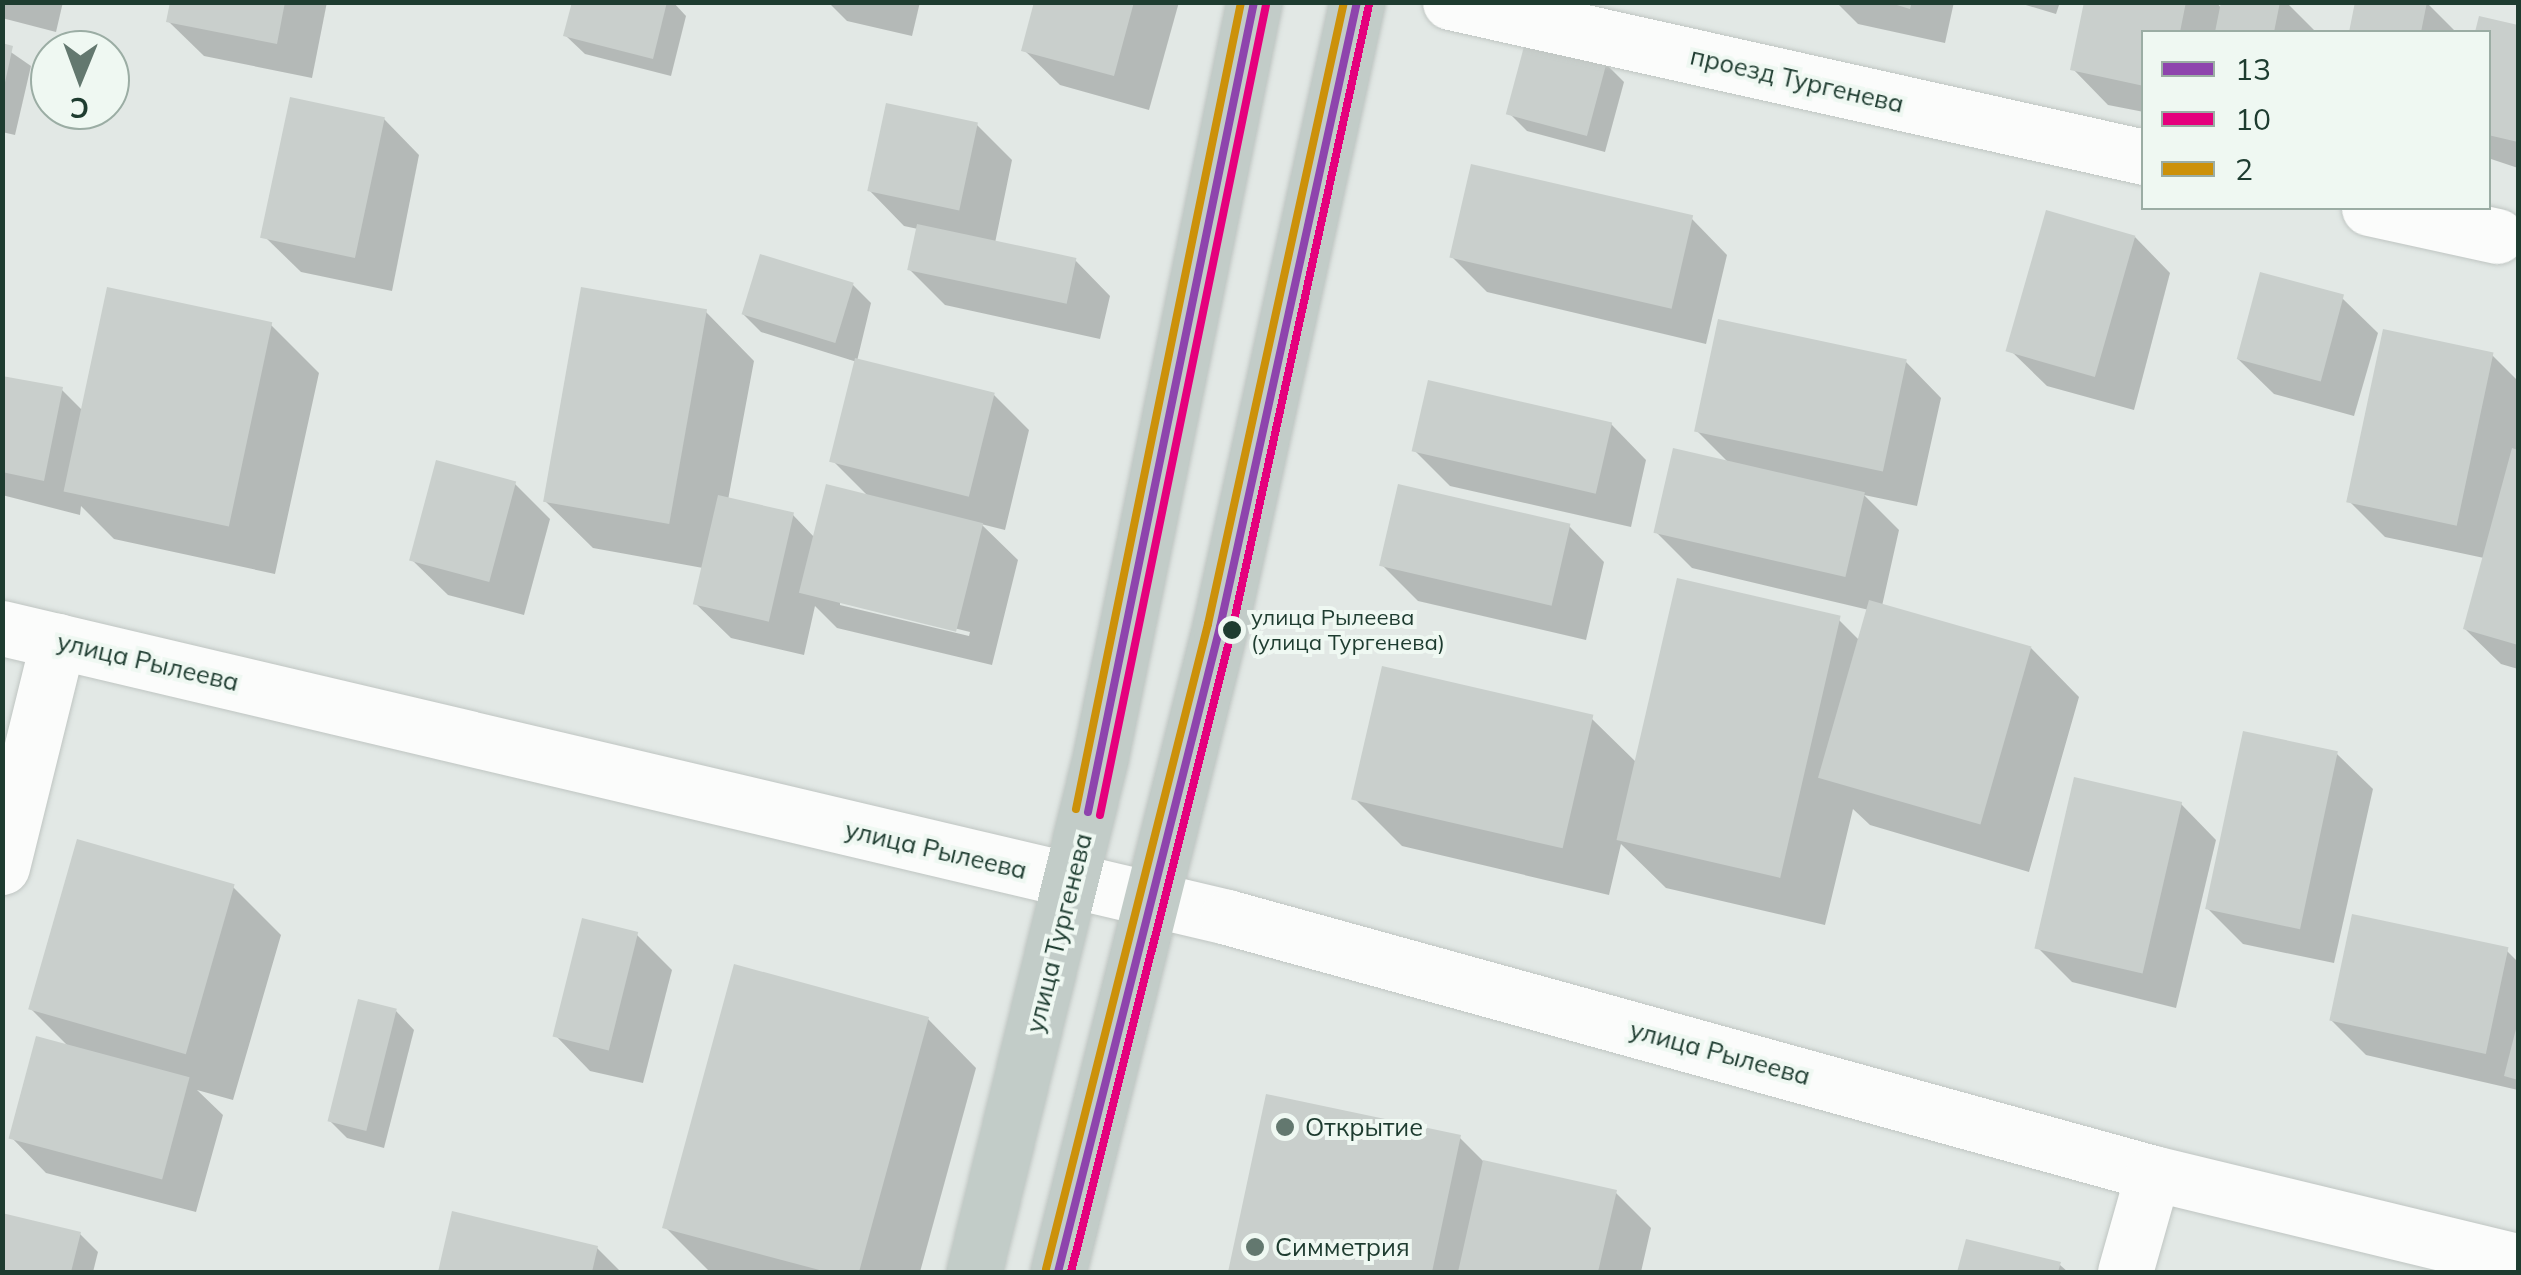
<!DOCTYPE html>
<meta charset="utf-8">
<style>
body{margin:0}
#map{position:relative;width:2521px;height:1275px;overflow:hidden;background:#e2e8e5;font-family:Mulish,sans-serif}
div>[style]{position:absolute}
.shadow>*{inset:0;background:#0003}
.building>*{inset:0;background:#c9cfcc;transform-origin:0 0}
.roads{filter:drop-shadow(0 0 2px #bfc5c2) drop-shadow(0 0 2px #bfc5c2)}
.minor>*{height:55px;margin:-27.5px;padding:0 27.5px;transform-origin:27.5px;border-radius:27.5px;background:#fbfcfb}
.trunk>*{height:55px;margin:-27.5px;padding:0 27.5px;transform-origin:27.5px;border-radius:27.5px;background:#c2ccc8}
.bus-1>*{height:8px;margin:-4px;padding:0 4px;transform-origin:4px;border-radius:4px;background:#8e44ad}
.bus-2>*{height:8px;margin:-4px;padding:0 4px;transform-origin:4px;border-radius:4px;background:#e5007d}
.bus-3>*{height:8px;margin:-4px;padding:0 4px;transform-origin:4px;border-radius:4px;background:#cc910a}
.dots>*{width:28px;height:28px;translate:-50% -50%;box-sizing:border-box;border:5px solid #eff8f2;border-radius:50%}
span{translate:-50% -50%;white-space:nowrap;text-align:center;line-height:1.15;-webkit-text-stroke:8px #eff8f2;paint-order:stroke}
.bus-label{font-size:22px;color:#1e3c30}
.left{translate:0 -50%;text-align:left}
.street-label{font-size:25px;color:#1e3c30}
.poi-label{font-size:25px;color:#1e3c30}
.frame{position:absolute;inset:0;border:5px solid #1e3c30;pointer-events:none}
.legend{position:absolute;left:2141px;top:30px;width:350px;height:180px;box-sizing:border-box;background:#eff8f2;border:2px solid #9bada4;margin:0;padding:12px 18px;list-style:none;font-size:30px;color:#1e3c30}
.legend li{display:flex;align-items:center;gap:20px;height:50px}
.legend b{width:50px;border:2px solid #9bada4}
.north{position:absolute;left:30px;top:30px;width:100px;height:100px;box-sizing:border-box;background:#eff8f2;border:2px solid #9bada4;border-radius:50%;rotate:181deg;font-size:28px;font-weight:700;line-height:40px;text-align:center;color:#1e3c30}
.north::after{content:'';display:block;margin:auto;width:35px;height:45px;background:#63786f;clip-path:polygon(50% 0,100% 100%,50% 72%,0 100%)}
</style>
<div id="map">
<div class="shadow">
<i style="clip-path:polygon(2px 2px,63px 2px,56px 32px,2px 18px)"></i>
<i style="clip-path:polygon(172px 2px,327px 2px,312px 78px,204px 56px,168px 21px)"></i>
<i style="clip-path:polygon(575px 2px,673px 2px,686px 16px,671px 76px,585px 54px,566px 36px)"></i>
<i style="clip-path:polygon(828px 2px,920px 2px,912px 36px,847px 21px)"></i>
<i style="clip-path:polygon(1037px 2px,1179px 2px,1149px 110px,1060px 85px,1024px 50px)"></i>
<i style="clip-path:polygon(1836px 2px,1954px 2px,1945px 43px,1858px 24px)"></i>
<i style="clip-path:polygon(2016px 2px,2060px 2px,2056px 14px)"></i>
<i style="clip-path:polygon(2087px 2px,2216px 2px,2222px 9px,2224px 2px,2286px 2px,2316px 32px,2144px 32px,2144px 112px,2108px 105px,2073px 69px)"></i>
<i style="clip-path:polygon(2358px 2px,2427px 3px,2456px 32px,2351px 32px)"></i>
<i style="clip-path:polygon(2481px 19px,2518px 28px,2518px 168px,2488px 158px,2488px 32px,2478px 32px)"></i>
<i style="clip-path:polygon(2px 46px,31px 66px,15px 135px,2px 132px)"></i>
<i style="clip-path:polygon(1605px 63px,1624px 82px,1605px 152px,1527px 131px,1509px 113px)"></i>
<i style="clip-path:polygon(384px 119px,419px 155px,392px 291px,301px 272px,265px 237px)"></i>
<i style="clip-path:polygon(976px 124px,1012px 160px,995px 243px,1075px 260px,1110px 296px,1100px 339px,945px 305px,910px 270px,918px 229px,904px 226px,869px 190px)"></i>
<i style="clip-path:polygon(1692px 219px,1727px 255px,1706px 344px,1487px 292px,1451px 256px)"></i>
<i style="clip-path:polygon(2135px 237px,2170px 273px,2134px 410px,2047px 386px,2011px 351px)"></i>
<i style="clip-path:polygon(evenodd,852px 284px,871px 303px,857px 361px,993px 394px,1029px 430px,1005px 530px,981px 524px,1018px 560px,992px 665px,837px 628px,815px 606px,804px 655px,731px 638px,695px 603px,703px 568px,593px 548px,544px 500px,706px 312px,754px 361px,728px 500px,793px 515px,815px 538px,869px 497px,833px 461px,857px 362px,761px 332px,743px 314px,852px 284px,840px 600px,970px 632px,969px 636px,840px 605px,840px 600px)"></i>
<i style="clip-path:polygon(2342px 298px,2378px 333px,2354px 416px,2274px 394px,2238px 359px)"></i>
<i style="clip-path:polygon(271px 325px,319px 373px,275px 574px,114px 539px,81px 506px,80px 515px,2px 495px,2px 379px,62px 390px,83px 411px)"></i>
<i style="clip-path:polygon(2492px 355px,2518px 381px,2518px 669px,2501px 664px,2465px 629px,2484px 558px,2385px 537px,2349px 501px)"></i>
<i style="clip-path:polygon(1906px 362px,1941px 398px,1917px 506px,1864px 495px,1899px 530px,1882px 606px,2031px 648px,2079px 697px,2029px 872px,1870px 825px,1853px 809px,1825px 925px,1666px 888px,1621px 844px,1609px 895px,1402px 846px,1354px 798px,1591px 718px,1636px 762px,1839px 620px,1860px 641px,1869px 610px,1692px 568px,1656px 532px,1730px 464px,1696px 430px)"></i>
<i style="clip-path:polygon(1611px 424px,1646px 460px,1631px 527px,1450px 486px,1415px 451px)"></i>
<i style="clip-path:polygon(515px 484px,550px 519px,524px 615px,448px 595px,412px 560px)"></i>
<i style="clip-path:polygon(1569px 526px,1604px 562px,1586px 640px,1418px 601px,1382px 565px)"></i>
<i style="clip-path:polygon(2337px 754px,2373px 789px,2334px 963px,2243px 944px,2207px 908px)"></i>
<i style="clip-path:polygon(2181px 804px,2216px 840px,2176px 1008px,2072px 982px,2037px 947px)"></i>
<i style="clip-path:polygon(233px 887px,281px 935px,233px 1100px,197px 1090px,223px 1115px,196px 1212px,46px 1173px,11px 1137px,70px 1048px,29px 1007px)"></i>
<i style="clip-path:polygon(636px 934px,672px 970px,643px 1083px,590px 1071px,555px 1035px)"></i>
<i style="clip-path:polygon(2507px 951px,2518px 962px,2518px 1090px,2366px 1055px,2330px 1019px)"></i>
<i style="clip-path:polygon(396px 1011px,414px 1030px,384px 1148px,347px 1138px,329px 1120px)"></i>
<i style="clip-path:polygon(928px 1019px,976px 1068px,920px 1272px,710px 1272px,665px 1227px)"></i>
<i style="clip-path:polygon(1268px 1097px,1460px 1138px,1485px 1163px,1615px 1192px,1651px 1228px,1641px 1272px,1231px 1272px)"></i>
<i style="clip-path:polygon(454px 1214px,597px 1248px,621px 1272px,440px 1272px)"></i>
<i style="clip-path:polygon(2px 1215px,80px 1234px,98px 1252px,93px 1272px,2px 1272px)"></i>
<i style="clip-path:polygon(1968px 1242px,2060px 1265px,2068px 1272px,1959px 1272px)"></i>
</div>
<div class="building">
<i style="clip-path:polygon(170px 2px,285px 2px,277px 44px,166px 22px)"></i>
<i style="clip-path:polygon(572px 2px,667px 2px,653px 59px,563px 36px)"></i>
<i style="clip-path:polygon(1034px 2px,1134px 2px,1114px 76px,1021px 51px)"></i>
<i style="clip-path:polygon(1887px 2px,1912px 2px,1910px 9px)"></i>
<i style="clip-path:polygon(2084px 2px,2186px 2px,2180px 32px,2144px 32px,2144px 86px,2070px 70px)"></i>
<i style="clip-path:polygon(2221px 2px,2280px 2px,2274px 32px,2215px 32px)"></i>
<i style="clip-path:polygon(2355px 2px,2427px 2px,2421px 32px,2349px 32px)"></i>
<i style="clip-path:polygon(2479px 16px,2518px 25px,2518px 142px,2488px 135px,2488px 32px,2475px 32px)"></i>
<i style="left:1526px;top:39px;width:84px;height:78px;rotate:15deg"></i>
<i style="clip-path:polygon(2px 43px,13px 46px,4px 87px,2px 87px)"></i>
<i style="left:290px;top:97px;width:97px;height:144px;rotate:12deg"></i>
<i style="left:886px;top:103px;width:94px;height:90px;rotate:12deg"></i>
<i style="left:1471px;top:164px;width:228px;height:96px;rotate:13deg"></i>
<i style="left:2046px;top:210px;width:93px;height:147px;rotate:16deg"></i>
<i style="left:917px;top:224px;width:163px;height:47px;rotate:12deg"></i>
<i style="left:760px;top:254px;width:98px;height:63px;rotate:17deg"></i>
<i style="left:2260px;top:272px;width:87px;height:90px;rotate:15deg"></i>
<i style="left:107px;top:287px;width:169px;height:209px;rotate:12deg"></i>
<i style="left:581px;top:287px;width:128px;height:218px;rotate:10deg"></i>
<i style="left:1718px;top:319px;width:193px;height:115px;rotate:12deg"></i>
<i style="left:2383px;top:329px;width:113px;height:177px;rotate:12deg"></i>
<i style="left:855px;top:358px;width:144px;height:107px;rotate:14deg"></i>
<i style="clip-path:polygon(2px 376px,63px 387px,44px 481px,2px 472px)"></i>
<i style="left:1428px;top:380px;width:189px;height:73px;rotate:13deg"></i>
<i style="left:1673px;top:448px;width:197px;height:87px;rotate:13deg"></i>
<i style="clip-path:polygon(2512px 448px,2518px 450px,2518px 645px,2463px 629px)"></i>
<i style="left:436px;top:460px;width:83px;height:104px;rotate:15deg"></i>
<i style="left:826px;top:484px;width:162px;height:112px;rotate:14deg"></i>
<i style="left:1398px;top:484px;width:177px;height:84px;rotate:13deg"></i>
<i style="left:718px;top:495px;width:78px;height:112px;rotate:13deg"></i>
<i style="left:1677px;top:578px;width:168px;height:269px;rotate:13deg"></i>
<i style="left:1869px;top:600px;width:169px;height:185px;rotate:16deg"></i>
<i style="left:1382px;top:666px;width:217px;height:137px;rotate:13deg"></i>
<i style="left:2243px;top:731px;width:97px;height:182px;rotate:12deg"></i>
<i style="left:2074px;top:777px;width:111px;height:176px;rotate:13deg"></i>
<i style="left:77px;top:839px;width:164px;height:177px;rotate:16deg"></i>
<i style="left:2352px;top:914px;width:160px;height:109px;rotate:12deg"></i>
<i style="left:582px;top:918px;width:58px;height:122px;rotate:14deg"></i>
<i style="clip-path:polygon(734px 964px,929px 1017px,859px 1272px,827px 1272px,662px 1228px)"></i>
<i style="left:358px;top:999px;width:40px;height:126px;rotate:14deg"></i>
<i style="clip-path:polygon(2517px 1025px,2518px 1025px,2518px 1080px,2504px 1076px)"></i>
<i style="left:36px;top:1036px;width:159px;height:106px;rotate:15deg"></i>
<i style="clip-path:polygon(1266px 1094px,1461px 1135px,1432px 1272px,1228px 1272px)"></i>
<i style="clip-path:polygon(1483px 1160px,1617px 1190px,1598px 1272px,1458px 1272px)"></i>
<i style="clip-path:polygon(452px 1211px,598px 1246px,592px 1272px,438px 1272px)"></i>
<i style="clip-path:polygon(2px 1213px,81px 1232px,71px 1272px,2px 1272px)"></i>
<i style="clip-path:polygon(1966px 1239px,2061px 1262px,2058px 1272px,1957px 1272px)"></i>
</div>
<div class="roads">
<div class="minor">
<i style="left:1450px;top:2px;width:711px;rotate:12.59deg"></i>
<i style="left:2369px;top:208px;width:131px;rotate:12.3deg"></i>
<i style="left:2px;top:628px;width:1259px;rotate:13.27deg"></i>
<i style="left:1227px;top:917px;width:961px;rotate:15.45deg"></i>
<i style="left:2153px;top:1173px;width:375px;rotate:13.6deg"></i>
<i style="left:2px;top:867px;width:233px;rotate:-76.1deg"></i>
<i style="left:2125px;top:1272px;width:103px;rotate:-74.2deg"></i>
</div>
<div class="trunk">
<i style="left:974px;top:1272px;width:528px;rotate:-76.2deg"></i>
<i style="left:1100px;top:759px;width:773px;rotate:-78.5deg"></i>
<i style="left:1058px;top:1272px;width:665px;rotate:-75.9deg"></i>
<i style="left:1220px;top:627px;width:640px;rotate:-77.64deg"></i>
</div>
</div>
<div class="bus-1">
<i style="left:1088px;top:812px;width:827px;rotate:-78.42deg"></i>
<i style="left:1058px;top:1272px;width:665px;rotate:-75.9deg"></i>
<i style="left:1220px;top:627px;width:640px;rotate:-77.64deg"></i>
</div>
<div class="bus-2">
<i style="left:1100px;top:815px;width:827px;rotate:-78.42deg"></i>
<i style="left:1071px;top:1272px;width:662px;rotate:-75.92deg"></i>
<i style="left:1232px;top:630px;width:640px;rotate:-77.64deg"></i>
</div>
<div class="bus-3">
<i style="left:1076px;top:809px;width:824px;rotate:-78.44deg"></i>
<i style="left:1046px;top:1269px;width:665px;rotate:-75.9deg"></i>
<i style="left:1208px;top:624px;width:637px;rotate:-77.67deg"></i>
</div>
<div class="dots">
<i style="left:1232px;top:630px;background:#1e3c30"></i>
<i style="left:1285px;top:1127px;background:#63786f"></i>
<i style="left:1255px;top:1247px;background:#63786f"></i>
</div>
<div class="bus-label">
<span class="left" style="left:1251px;top:630px">улица Рылеева<br>(улица Тургенева)</span>
</div>
<div class="street-label">
<span style="left:1797px;top:80px;rotate:13deg">проезд Тургенева</span>
<span style="left:148px;top:662px;rotate:13deg">улица Рылеева</span>
<span style="left:936px;top:850px;rotate:13deg">улица Рылеева</span>
<span style="left:1059px;top:933px;rotate:-76deg">улица Тургенева</span>
<span style="left:1720px;top:1053px;rotate:15deg">улица Рылеева</span>
</div>
<div class="poi-label">
<span class="left" style="left:1305px;top:1127px">Открытие</span>
<span class="left" style="left:1275px;top:1247px">Симметрия</span>
</div>
<div class="frame"></div>
<ul class="legend">
<li><b style="height:12px;background:#8e44ad"></b>13</li>
<li><b style="height:12px;background:#e5007d"></b>10</li>
<li><b style="height:12px;background:#cc910a"></b>2</li>
</ul>
<div class="north">С</div>
</div>
